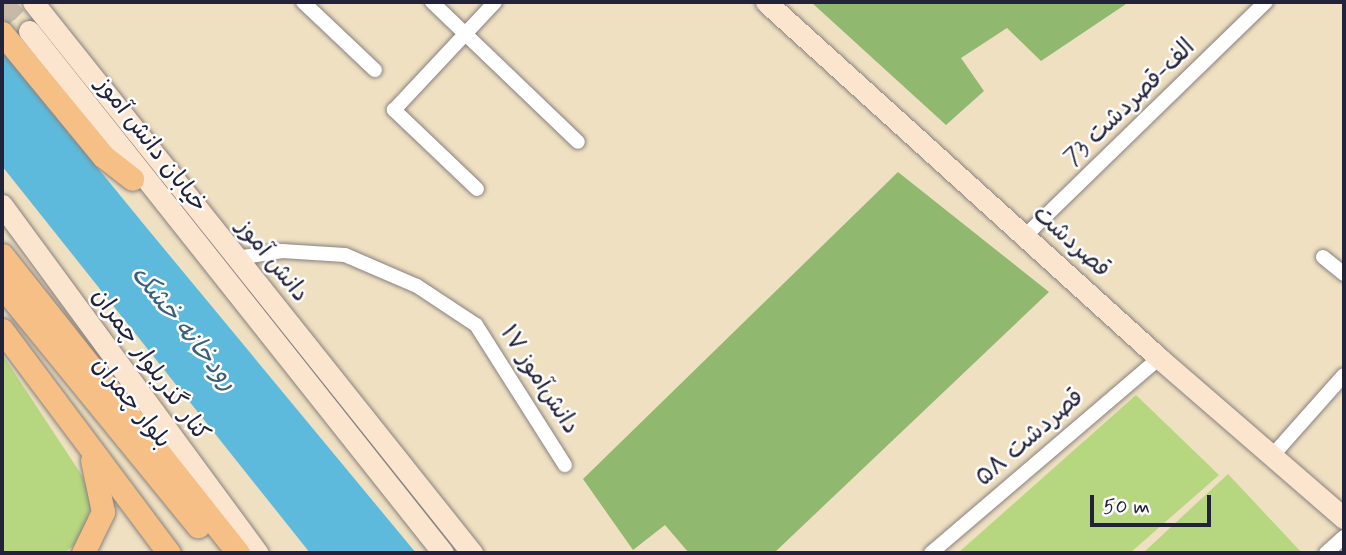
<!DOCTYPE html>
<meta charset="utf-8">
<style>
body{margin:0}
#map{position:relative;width:1346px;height:555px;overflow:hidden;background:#efe0c2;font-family:Mynerve,"Playpen Sans Arabic",sans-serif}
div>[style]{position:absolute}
.green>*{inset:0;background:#b6d77f}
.forest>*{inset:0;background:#90b86e}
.water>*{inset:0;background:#5ebadc}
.secondary-tunnel>*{height:21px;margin-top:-10.5px;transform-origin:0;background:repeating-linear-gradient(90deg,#c6baa7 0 21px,transparent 0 31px)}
.roads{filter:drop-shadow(0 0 2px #88817e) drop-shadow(0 0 2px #88817e)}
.minor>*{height:14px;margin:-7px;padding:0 7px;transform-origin:7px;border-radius:7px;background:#fff}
.secondary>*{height:21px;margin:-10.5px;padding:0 10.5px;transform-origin:10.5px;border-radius:10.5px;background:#fbe5cf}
.primary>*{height:23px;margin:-11.5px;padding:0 11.5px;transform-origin:11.5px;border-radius:11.5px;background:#f5bf86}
span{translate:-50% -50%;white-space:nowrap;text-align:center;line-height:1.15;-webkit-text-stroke:5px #fff;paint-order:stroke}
.street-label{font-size:24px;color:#22223b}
.water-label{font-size:26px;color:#3a5f7b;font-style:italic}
.frame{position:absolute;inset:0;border:4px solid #22223b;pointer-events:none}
.scale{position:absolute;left:1090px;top:495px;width:121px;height:32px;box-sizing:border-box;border:4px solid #22223b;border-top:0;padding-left:9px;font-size:21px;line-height:24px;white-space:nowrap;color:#22223b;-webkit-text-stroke:5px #fff;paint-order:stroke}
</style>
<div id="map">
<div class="green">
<i style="clip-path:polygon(2px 354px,83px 477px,92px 503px,82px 539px,64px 553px,6px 553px,2px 549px)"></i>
<i style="clip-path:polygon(1136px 395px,1219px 475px,1130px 553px,958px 553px)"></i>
<i style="clip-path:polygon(1228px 474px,1302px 553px,1143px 553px)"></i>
</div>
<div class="forest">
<i style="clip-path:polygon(811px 2px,1129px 2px,1041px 61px,1007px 28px,961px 58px,984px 91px,946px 125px)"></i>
<i style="clip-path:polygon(898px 172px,1049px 292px,774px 553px,689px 553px,665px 525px,633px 550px,583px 479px)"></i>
</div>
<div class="water">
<i style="clip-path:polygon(2px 51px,146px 227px,416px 553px,310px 553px,2px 166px)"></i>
</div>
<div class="secondary-tunnel">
<i style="left:2px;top:2px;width:40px;rotate:47deg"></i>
</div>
<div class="roads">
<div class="minor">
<i style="left:303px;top:2px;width:99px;rotate:43.4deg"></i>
<i style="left:432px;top:2px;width:202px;rotate:43.8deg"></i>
<i style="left:477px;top:189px;width:115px;rotate:-136.4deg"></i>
<i style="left:394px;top:110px;width:148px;rotate:-46.9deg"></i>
<i style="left:1025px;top:236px;width:336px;rotate:-44.2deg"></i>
<i style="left:1323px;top:257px;width:27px;rotate:39deg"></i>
<i style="left:237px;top:258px;width:46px;rotate:-8.8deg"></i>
<i style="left:282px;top:251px;width:63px;rotate:3.6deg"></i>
<i style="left:345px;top:255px;width:78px;rotate:23.3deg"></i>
<i style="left:417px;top:286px;width:71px;rotate:33.5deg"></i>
<i style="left:476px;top:325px;width:166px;rotate:57.6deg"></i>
<i style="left:1272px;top:456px;width:108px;rotate:-48.4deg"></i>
<i style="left:931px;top:553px;width:300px;rotate:-40.5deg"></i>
<i style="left:1326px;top:553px;width:24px;rotate:-42deg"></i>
</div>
<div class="secondary">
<i style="left:33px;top:2px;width:705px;rotate:51.45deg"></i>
<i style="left:766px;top:2px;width:530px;rotate:42.17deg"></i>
<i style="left:1159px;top:358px;width:245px;rotate:40.9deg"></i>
<i style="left:29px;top:31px;width:666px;rotate:51.58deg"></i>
<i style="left:2px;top:205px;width:432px;rotate:53.7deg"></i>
</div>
<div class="primary">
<i style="left:2px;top:33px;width:159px;rotate:50.6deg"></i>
<i style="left:103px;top:156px;width:37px;rotate:38deg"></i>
<i style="left:2px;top:255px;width:380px;rotate:51.6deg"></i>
<i style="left:2px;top:286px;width:310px;rotate:50.8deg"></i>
<i style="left:2px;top:330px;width:279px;rotate:53.2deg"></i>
<i style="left:83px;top:553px;width:46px;rotate:-64deg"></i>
<i style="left:103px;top:512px;width:53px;rotate:-101.9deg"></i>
</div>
</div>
<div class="street-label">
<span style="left:1130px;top:103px;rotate:-44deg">73 الف-قصردشت</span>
<span style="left:151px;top:145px;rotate:52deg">خیابان دانش آموز</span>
<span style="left:1071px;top:242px;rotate:42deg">قصردشت</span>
<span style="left:272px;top:261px;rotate:51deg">دانش آموز</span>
<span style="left:150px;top:365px;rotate:54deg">کنار گذربلوار چمران</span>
<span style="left:539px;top:380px;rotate:57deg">دانش‌آموز ۱۷</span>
<span style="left:131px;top:403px;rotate:51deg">بلوار چمران</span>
<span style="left:1030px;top:438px;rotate:-41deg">قصردشت ۵۸</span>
</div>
<div class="water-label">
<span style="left:183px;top:329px;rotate:51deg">رودخانه خشک</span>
</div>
<div class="frame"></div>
<div class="scale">50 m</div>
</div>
